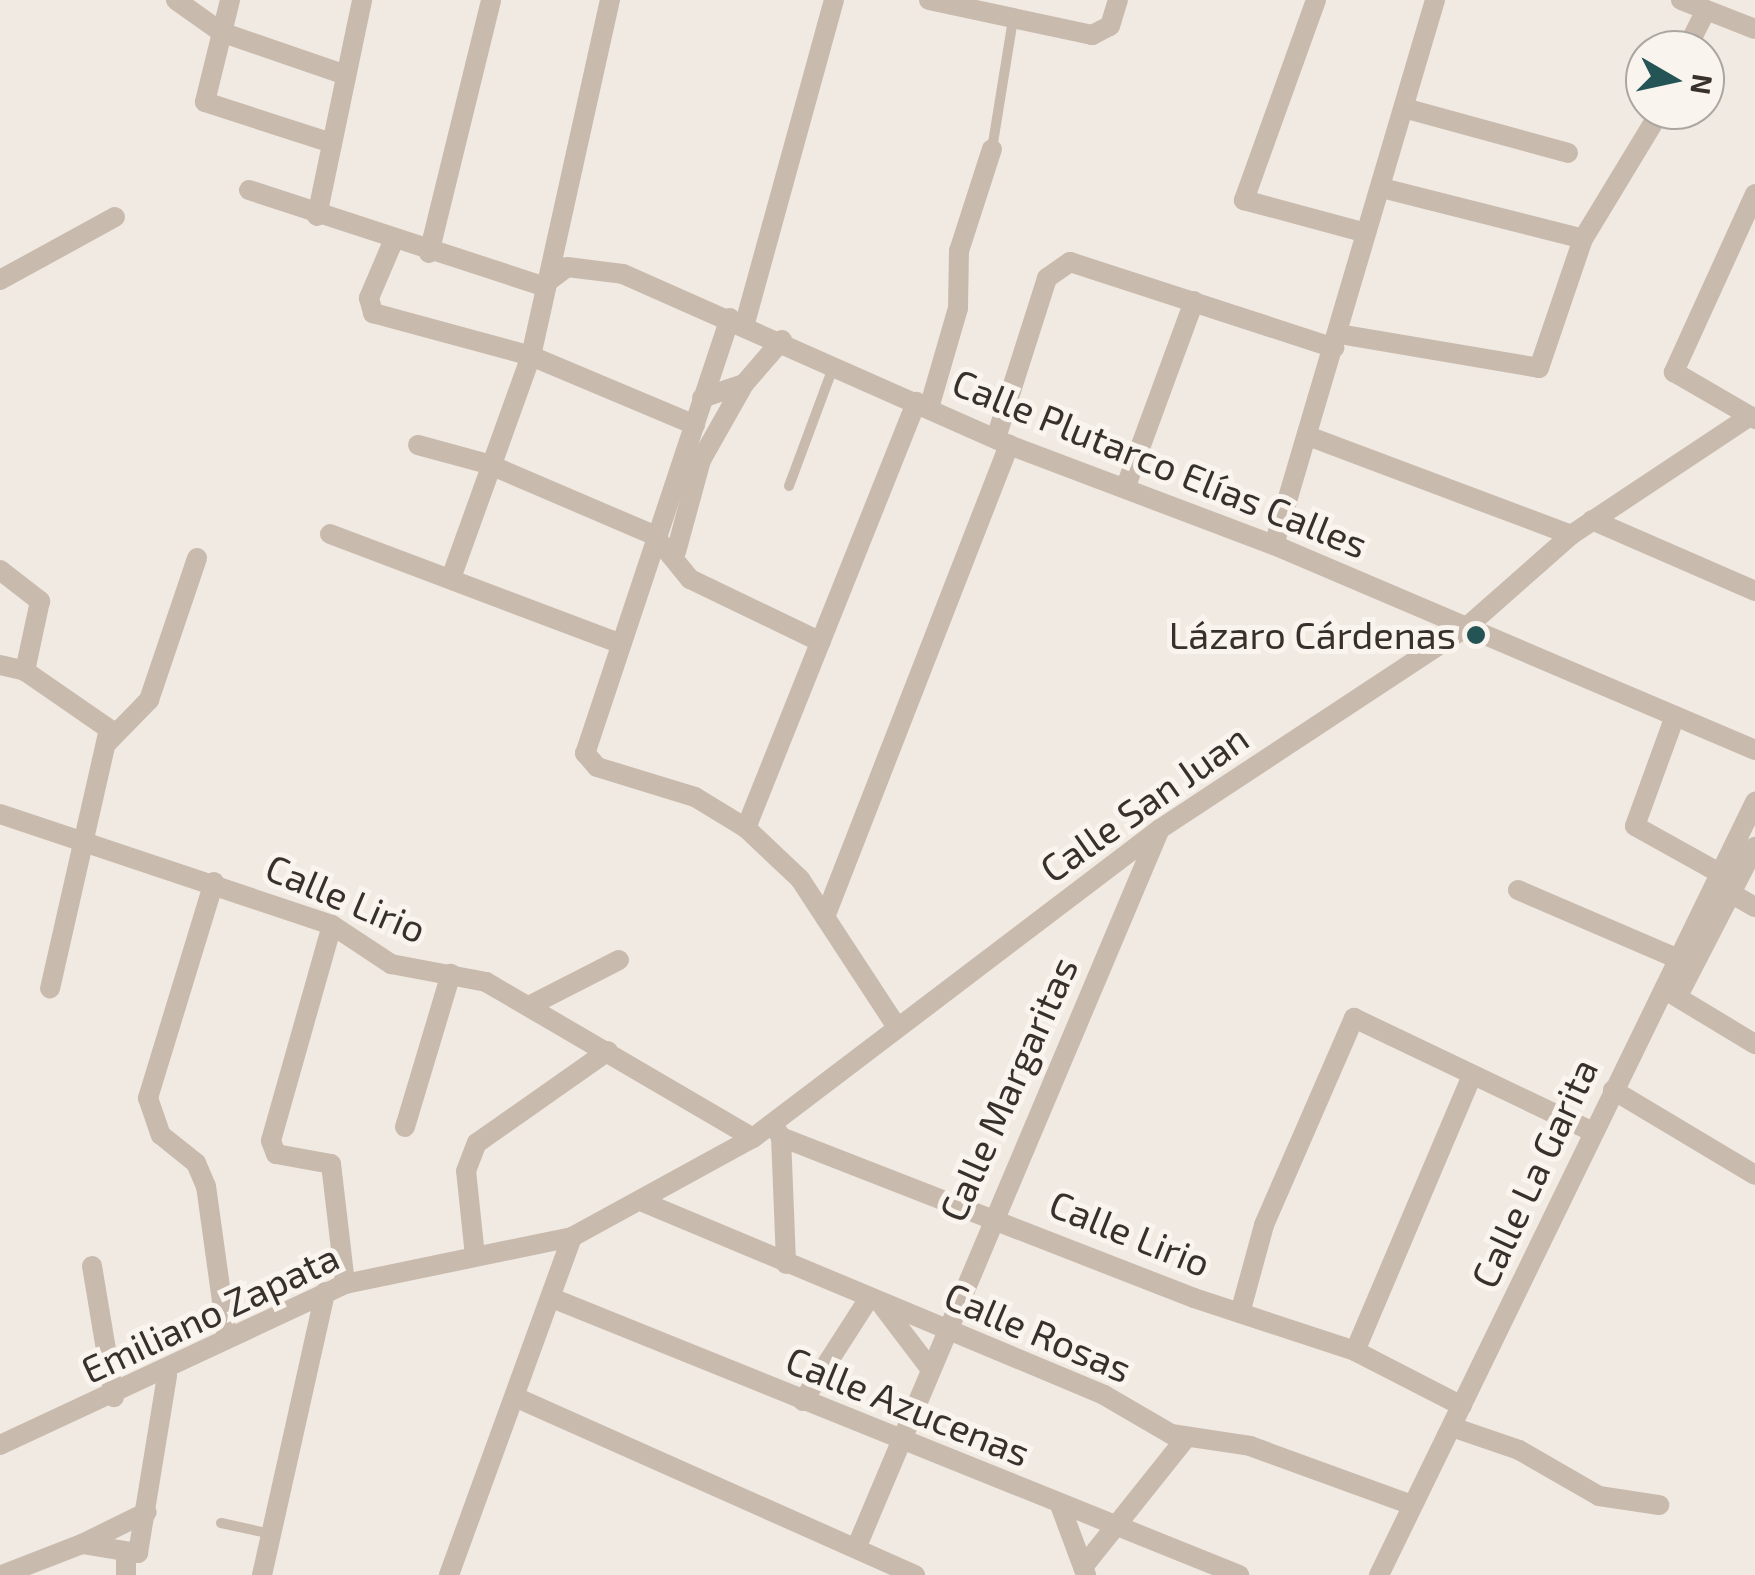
<!DOCTYPE html>
<meta charset="utf-8">
<style>
body{margin:0}
#map{position:relative;width:1755px;height:1575px;overflow:hidden;background:#f1eae2;font-family:"Exo 2",sans-serif}
div>[style]{position:absolute}
.service>*{height:10px;margin:-5px;padding:0 5px;transform-origin:5px;border-radius:5px;background:#c9baae}
.minor>*{height:20px;margin:-10px;padding:0 10px;transform-origin:10px;border-radius:10px;background:#c9baae}
.dots>*{width:28px;height:28px;translate:-50% -50%;box-sizing:border-box;border:5px solid #f9f4ee;border-radius:50%}
span{translate:-50% -50%;white-space:nowrap;text-align:center;line-height:1.15;-webkit-text-stroke:10px #f9f4ee;paint-order:stroke}
.street-label{font-size:38px;color:#38302c}
.poi-label{font-size:38px;color:#38302c}
.right{translate:-100% -50%;text-align:right}
.north{position:absolute;left:1625px;top:30px;width:100px;height:100px;box-sizing:border-box;background:#f9f4ee;border:2px solid #aca6a0;border-radius:50%;rotate:99deg;font-size:28px;font-weight:700;line-height:40px;text-align:center;color:#38302c}
.north::after{content:'';display:block;margin:auto;width:35px;height:45px;background:#255456;clip-path:polygon(50% 0,100% 100%,50% 72%,0 100%)}
</style>
<div id="map">
<div class="service">
<i style="left:992px;top:149px;width:132px;rotate:-80.8deg"></i>
<i style="left:789px;top:486px;width:129px;rotate:-69.6deg"></i>
<i style="left:221px;top:1523px;width:51px;rotate:12.4deg"></i>
</div>
<div class="minor">
<i style="left:176px;top:0;width:55px;rotate:35.4deg"></i>
<i style="left:221px;top:32px;width:129px;rotate:19deg"></i>
<i style="left:230px;top:0;width:105px;rotate:103.8deg"></i>
<i style="left:205px;top:102px;width:129px;rotate:18deg"></i>
<i style="left:929px;top:0;width:167px;rotate:12.1deg"></i>
<i style="left:1092px;top:35px;width:20px;rotate:-27deg"></i>
<i style="left:1110px;top:26px;width:27px;rotate:-73deg"></i>
<i style="left:1316px;top:0;width:213px;rotate:109.8deg"></i>
<i style="left:1244px;top:200px;width:126px;rotate:15.1deg"></i>
<i style="left:1681px;top:0;width:79px;rotate:21.4deg"></i>
<i style="left:1686px;top:50px;width:42px;rotate:-63.4deg"></i>
<i style="left:1404px;top:108px;width:170px;rotate:15.3deg"></i>
<i style="left:1382px;top:188px;width:207px;rotate:14.2deg"></i>
<i style="left:249px;top:190px;width:308px;rotate:18.1deg"></i>
<i style="left:542px;top:286px;width:31px;rotate:-37deg"></i>
<i style="left:567px;top:267px;width:56px;rotate:7.1deg"></i>
<i style="left:623px;top:274px;width:422px;rotate:23.9deg"></i>
<i style="left:1009px;top:445px;width:283px;rotate:20.7deg"></i>
<i style="left:1274px;top:545px;width:523px;rotate:23.08deg"></i>
<i style="left:1755px;top:194px;width:196px;rotate:114.5deg"></i>
<i style="left:1674px;top:372px;width:94px;rotate:30.1deg"></i>
<i style="left:317px;top:216px;width:221px;rotate:-78.2deg"></i>
<i style="left:392px;top:244px;width:59px;rotate:113.1deg"></i>
<i style="left:369px;top:298px;width:16px;rotate:75deg"></i>
<i style="left:373px;top:313px;width:164px;rotate:15.2deg"></i>
<i style="left:531px;top:356px;width:178px;rotate:22.8deg"></i>
<i style="left:429px;top:253px;width:260px;rotate:-76.2deg"></i>
<i style="left:0;top:280px;width:131px;rotate:-28.7deg"></i>
<i style="left:730px;top:318px;width:459px;rotate:108.4deg"></i>
<i style="left:585px;top:753px;width:18px;rotate:49deg"></i>
<i style="left:597px;top:767px;width:102px;rotate:17deg"></i>
<i style="left:695px;top:797px;width:60px;rotate:31.3deg"></i>
<i style="left:746px;top:828px;width:74px;rotate:43.4deg"></i>
<i style="left:800px;top:879px;width:177px;rotate:56.8deg"></i>
<i style="left:745px;top:323px;width:335px;rotate:-74.6deg"></i>
<i style="left:1339px;top:334px;width:203px;rotate:9.6deg"></i>
<i style="left:1539px;top:368px;width:136px;rotate:-71.2deg"></i>
<i style="left:1583px;top:239px;width:151px;rotate:-58.8deg"></i>
<i style="left:702px;top:398px;width:44px;rotate:-18.4deg"></i>
<i style="left:744px;top:384px;width:58px;rotate:-49.2deg"></i>
<i style="left:929px;top:408px;width:104px;rotate:-73.8deg"></i>
<i style="left:958px;top:308px;width:57px;rotate:-89deg"></i>
<i style="left:959px;top:251px;width:107px;rotate:-72.1deg"></i>
<i style="left:1308px;top:436px;width:281px;rotate:20.6deg"></i>
<i style="left:996px;top:438px;width:168px;rotate:-72.3deg"></i>
<i style="left:1047px;top:278px;width:28px;rotate:-35deg"></i>
<i style="left:1070px;top:262px;width:278px;rotate:18deg"></i>
<i style="left:418px;top:445px;width:73px;rotate:15.2deg"></i>
<i style="left:488px;top:464px;width:181px;rotate:23.2deg"></i>
<i style="left:654px;top:535px;width:57px;rotate:50.7deg"></i>
<i style="left:690px;top:579px;width:145px;rotate:25.7deg"></i>
<i style="left:1126px;top:486px;width:197px;rotate:-69.8deg"></i>
<i style="left:1592px;top:520px;width:178px;rotate:23.5deg"></i>
<i style="left:330px;top:534px;width:309px;rotate:20.7deg"></i>
<i style="left:1274px;top:545px;width:568px;rotate:-73.54deg"></i>
<i style="left:676px;top:552px;width:95px;rotate:-74.8deg"></i>
<i style="left:701px;top:460px;width:87px;rotate:-60.5deg"></i>
<i style="left:0;top:570px;width:51px;rotate:37.8deg"></i>
<i style="left:40px;top:601px;width:72px;rotate:102.1deg"></i>
<i style="left:451px;top:578px;width:236px;rotate:-70.2deg"></i>
<i style="left:531px;top:356px;width:365px;rotate:-77.5deg"></i>
<i style="left:0;top:665px;width:26px;rotate:13deg"></i>
<i style="left:25px;top:671px;width:102px;rotate:34.6deg"></i>
<i style="left:109px;top:729px;width:266px;rotate:102.8deg"></i>
<i style="left:1675px;top:716px;width:117px;rotate:110deg"></i>
<i style="left:1635px;top:826px;width:93px;rotate:29.1deg"></i>
<i style="left:108px;top:742px;width:59px;rotate:-45.7deg"></i>
<i style="left:149px;top:700px;width:150px;rotate:-71.3deg"></i>
<i style="left:0;top:814px;width:350px;rotate:18.5deg"></i>
<i style="left:332px;top:925px;width:71px;rotate:33.5deg"></i>
<i style="left:391px;top:964px;width:97px;rotate:10.7deg"></i>
<i style="left:486px;top:982px;width:309px;rotate:30.3deg"></i>
<i style="left:746px;top:828px;width:459px;rotate:-68.2deg"></i>
<i style="left:214px;top:882px;width:226px;rotate:107deg"></i>
<i style="left:148px;top:1098px;width:39px;rotate:71deg"></i>
<i style="left:161px;top:1135px;width:45px;rotate:38.7deg"></i>
<i style="left:196px;top:1163px;width:25px;rotate:67deg"></i>
<i style="left:206px;top:1186px;width:153px;rotate:82.1deg"></i>
<i style="left:1518px;top:890px;width:172px;rotate:23.3deg"></i>
<i style="left:1734px;top:895px;width:24px;rotate:30deg"></i>
<i style="left:825px;top:917px;width:507px;rotate:-68.7deg"></i>
<i style="left:332px;top:925px;width:224px;rotate:105.8deg"></i>
<i style="left:271px;top:1141px;width:14px;rotate:69deg"></i>
<i style="left:276px;top:1154px;width:56px;rotate:10.3deg"></i>
<i style="left:331px;top:1164px;width:121px;rotate:83.3deg"></i>
<i style="left:1667px;top:991px;width:103px;rotate:31.1deg"></i>
<i style="left:1678px;top:996px;width:168px;rotate:-62.7deg"></i>
<i style="left:529px;top:1006px;width:101px;rotate:-27.1deg"></i>
<i style="left:1613px;top:1090px;width:165px;rotate:30.9deg"></i>
<i style="left:773px;top:1125px;width:14px;rotate:56deg"></i>
<i style="left:781px;top:1137px;width:443px;rotate:21.3deg"></i>
<i style="left:1194px;top:1298px;width:169px;rotate:18.2deg"></i>
<i style="left:1355px;top:1351px;width:120px;rotate:27.2deg"></i>
<i style="left:405px;top:1127px;width:160px;rotate:-73.3deg"></i>
<i style="left:781px;top:1137px;width:127px;rotate:87.7deg"></i>
<i style="left:643px;top:1202px;width:500px;rotate:22.7deg"></i>
<i style="left:1104px;top:1395px;width:78px;rotate:30.2deg"></i>
<i style="left:1171px;top:1434px;width:80px;rotate:8.6deg"></i>
<i style="left:1250px;top:1446px;width:172px;rotate:20deg"></i>
<i style="left:475px;top:1256px;width:85px;rotate:-96deg"></i>
<i style="left:466px;top:1171px;width:30px;rotate:-69deg"></i>
<i style="left:477px;top:1143px;width:160px;rotate:-35.1deg"></i>
<i style="left:92px;top:1266px;width:133px;rotate:80.5deg"></i>
<i style="left:552px;top:1298px;width:741px;rotate:21.96deg"></i>
<i style="left:881px;top:1304px;width:79px;rotate:52.7deg"></i>
<i style="left:1240px;top:1313px;width:91px;rotate:-74.7deg"></i>
<i style="left:1264px;top:1225px;width:226px;rotate:-66.5deg"></i>
<i style="left:1354px;top:1018px;width:265px;rotate:25.5deg"></i>
<i style="left:1355px;top:1351px;width:300px;rotate:-67deg"></i>
<i style="left:515px;top:1397px;width:438px;rotate:24deg"></i>
<i style="left:803px;top:1401px;width:122px;rotate:-57.3deg"></i>
<i style="left:1452px;top:1427px;width:71px;rotate:18.9deg"></i>
<i style="left:1519px;top:1450px;width:92px;rotate:29.9deg"></i>
<i style="left:1599px;top:1496px;width:61px;rotate:8.5deg"></i>
<i style="left:0;top:1445px;width:381px;rotate:-25deg"></i>
<i style="left:345px;top:1284px;width:232px;rotate:-11.7deg"></i>
<i style="left:572px;top:1237px;width:206px;rotate:-28.7deg"></i>
<i style="left:753px;top:1138px;width:511px;rotate:-37.21deg"></i>
<i style="left:1160px;top:829px;width:370px;rotate:-33.4deg"></i>
<i style="left:1469px;top:625px;width:136px;rotate:-41.4deg"></i>
<i style="left:1571px;top:535px;width:215px;rotate:-33.6deg"></i>
<i style="left:1060px;top:1505px;width:75px;rotate:69.6deg"></i>
<i style="left:82px;top:1544px;width:72px;rotate:-26.2deg"></i>
<i style="left:857px;top:1546px;width:776px;rotate:-67.1deg"></i>
<i style="left:1083px;top:1567px;width:165px;rotate:-51.4deg"></i>
<i style="left:2px;top:1575px;width:86px;rotate:-21.2deg"></i>
<i style="left:82px;top:1544px;width:57px;rotate:9.1deg"></i>
<i style="left:138px;top:1553px;width:180px;rotate:-80.7deg"></i>
<i style="left:126px;top:1575px;width:23px;rotate:-90deg"></i>
<i style="left:262px;top:1575px;width:290px;rotate:-77.4deg"></i>
<i style="left:449px;top:1575px;width:360px;rotate:-70deg"></i>
<i style="left:1379px;top:1575px;width:860px;rotate:-64.06deg"></i>
</div>
<div class="dots">
<i style="left:1476px;top:635px;background:#255456"></i>
</div>
<div class="street-label">
<span style="left:1160px;top:463px;rotate:22deg">Calle Plutarco Elías Calles</span>
<span style="left:1144px;top:803px;rotate:-35deg">Calle San Juan</span>
<span style="left:346px;top:898px;rotate:23deg">Calle Lirio</span>
<span style="left:1008px;top:1089px;rotate:-66deg">Calle Margaritas</span>
<span style="left:1534px;top:1173px;rotate:-65deg">Calle La Garita</span>
<span style="left:1130px;top:1233px;rotate:22deg">Calle Lirio</span>
<span style="left:210px;top:1313px;rotate:-25deg">Emiliano Zapata</span>
<span style="left:1038px;top:1332px;rotate:23deg">Calle Rosas</span>
<span style="left:908px;top:1406px;rotate:22deg">Calle Azucenas</span>
</div>
<div class="poi-label">
<span class="right" style="left:1456px;top:635px">Lázaro Cárdenas</span>
</div>
<div class="north">N</div>
</div>
